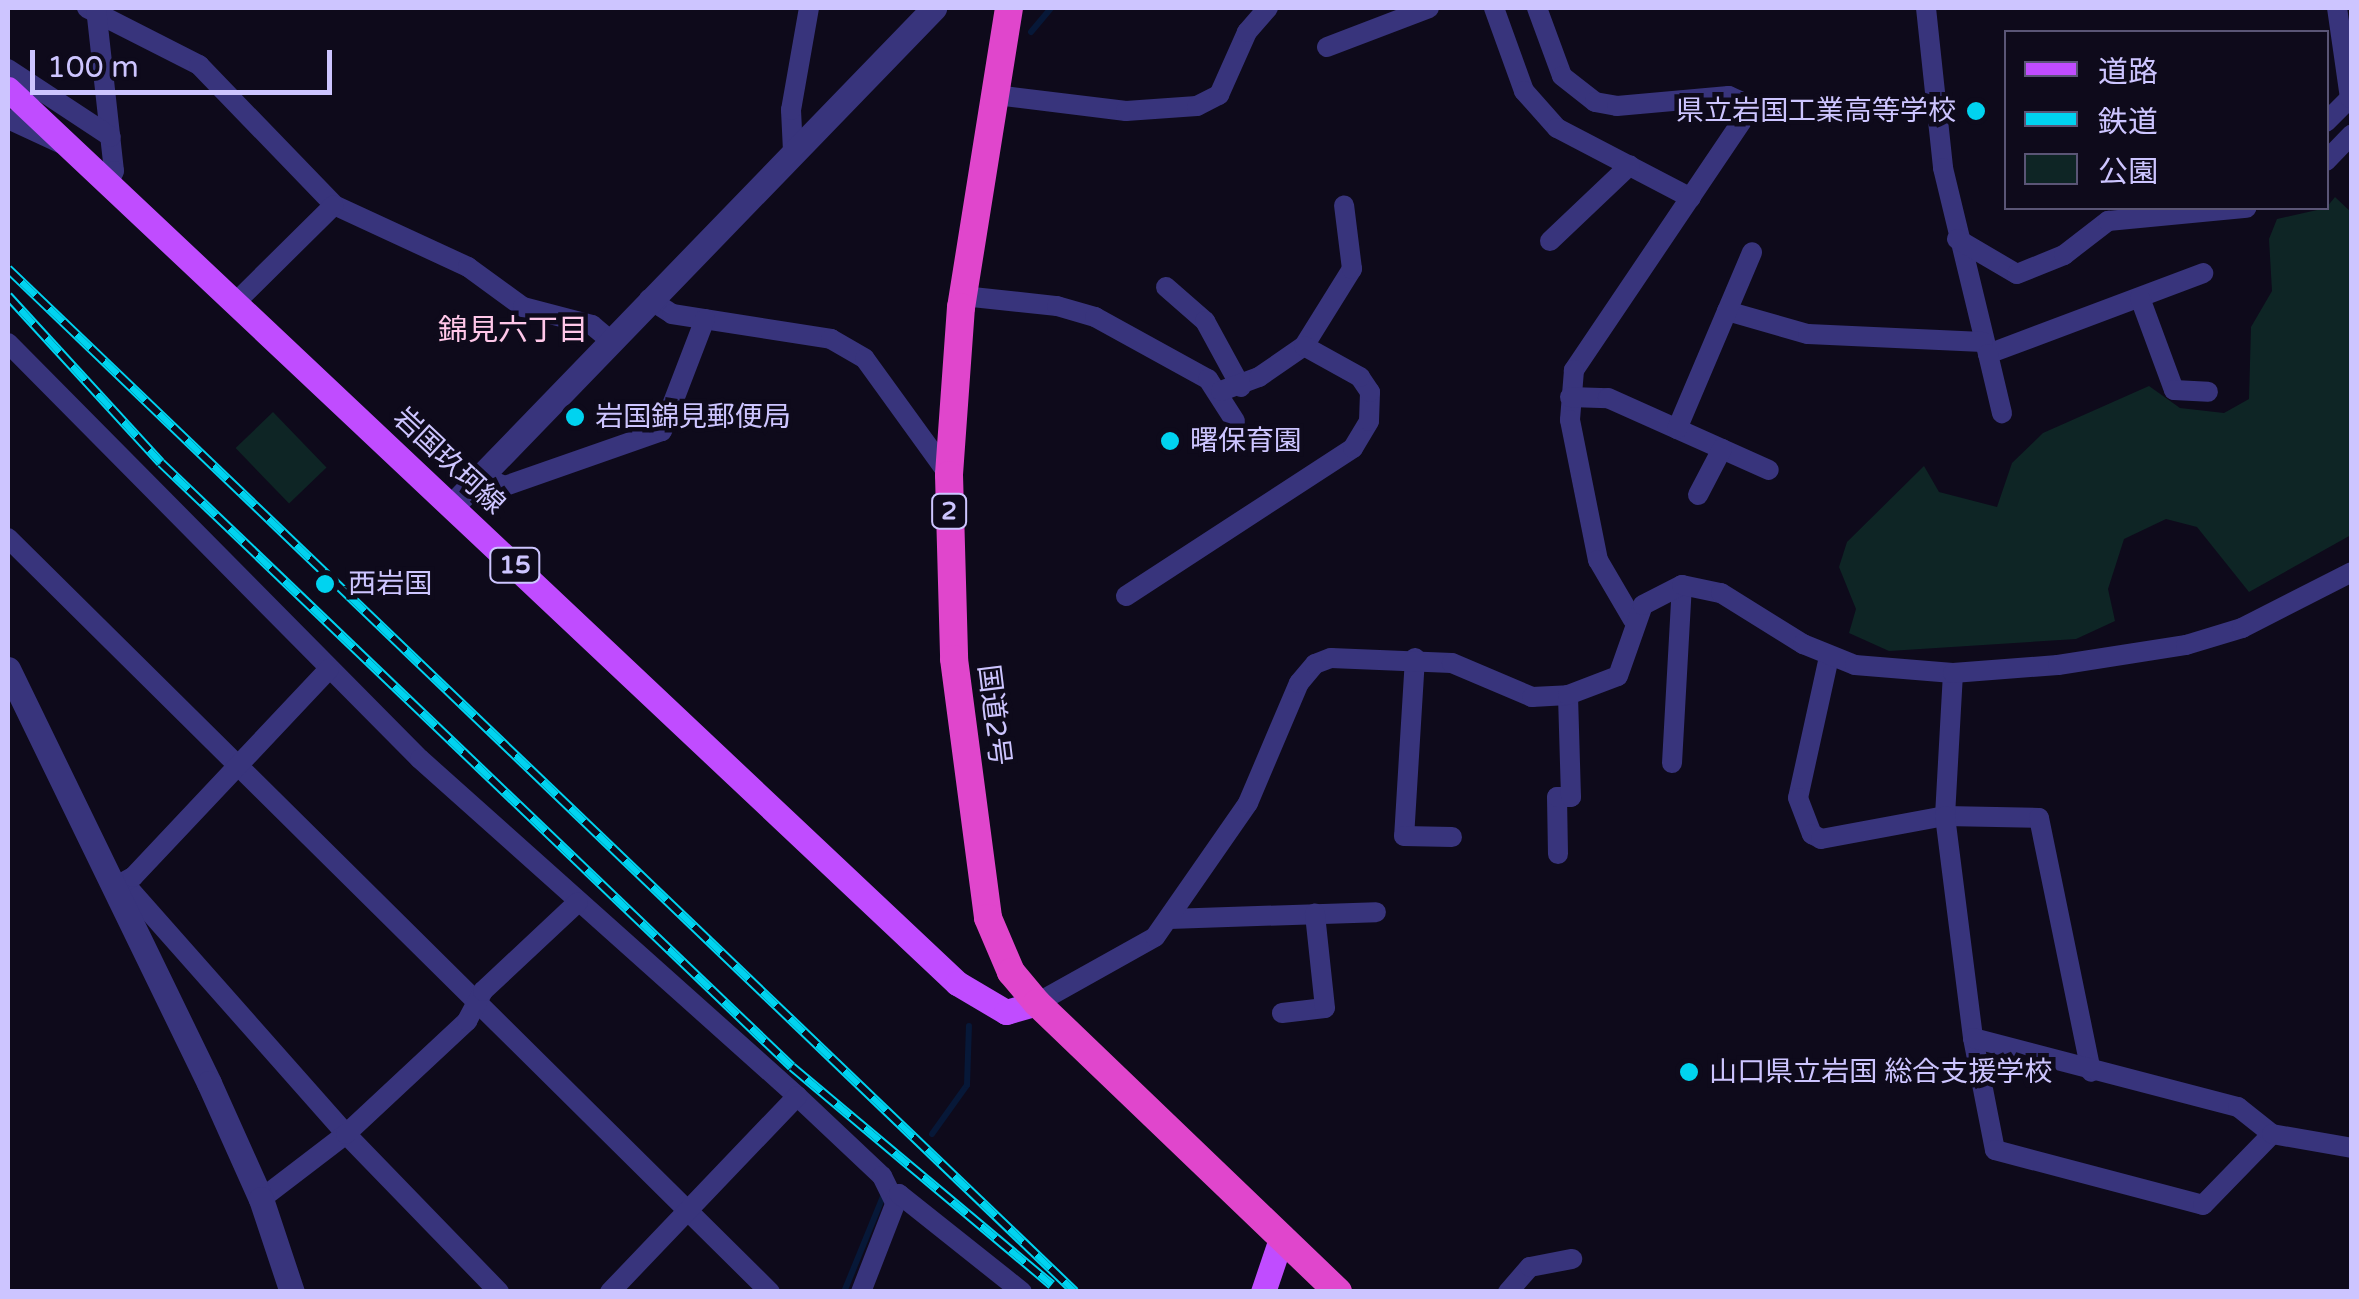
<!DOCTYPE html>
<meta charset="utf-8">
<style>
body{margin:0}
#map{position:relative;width:2359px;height:1299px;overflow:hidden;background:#0e0a1b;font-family:"Varela Round","Noto Sans JP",sans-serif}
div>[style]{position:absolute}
.green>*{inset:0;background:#0e2525;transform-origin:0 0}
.stream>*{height:6px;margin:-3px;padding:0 3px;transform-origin:3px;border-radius:3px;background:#071838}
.minor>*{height:20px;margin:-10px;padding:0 10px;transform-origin:10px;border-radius:10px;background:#38347c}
.tertiary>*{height:25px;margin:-12.5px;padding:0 12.5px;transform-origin:12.5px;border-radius:12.5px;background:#38347c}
.primary>*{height:25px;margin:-12.5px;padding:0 12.5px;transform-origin:12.5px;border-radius:12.5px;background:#c04cff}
.trunk>*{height:28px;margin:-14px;padding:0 14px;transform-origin:14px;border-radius:14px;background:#e046cc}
.rail>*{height:10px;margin-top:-5px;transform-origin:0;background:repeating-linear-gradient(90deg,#0e0a1b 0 19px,#00d3f0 0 38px);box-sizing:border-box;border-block:2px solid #00d3f0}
.dots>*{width:28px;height:28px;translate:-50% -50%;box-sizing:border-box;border:5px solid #0e0a1b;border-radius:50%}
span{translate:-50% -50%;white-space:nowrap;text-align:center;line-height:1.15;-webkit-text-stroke:9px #0e0a1b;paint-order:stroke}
.shield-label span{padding:2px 8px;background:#0e0a1b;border:2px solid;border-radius:8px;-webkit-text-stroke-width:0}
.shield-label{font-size:25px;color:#cdc5ff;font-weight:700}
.poi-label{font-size:28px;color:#cdc5ff}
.right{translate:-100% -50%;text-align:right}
.left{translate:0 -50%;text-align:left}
.street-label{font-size:28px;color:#cdc5ff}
.neighbourhood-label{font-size:30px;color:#ffc7e9}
.frame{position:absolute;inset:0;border:10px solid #cdc5ff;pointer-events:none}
.legend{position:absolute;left:2004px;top:30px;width:325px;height:180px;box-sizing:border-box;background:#0e0a1b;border:2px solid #5a5576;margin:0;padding:12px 18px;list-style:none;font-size:30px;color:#cdc5ff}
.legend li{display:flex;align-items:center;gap:20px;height:50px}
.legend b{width:50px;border:2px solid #5a5576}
.scale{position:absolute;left:30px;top:50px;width:302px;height:45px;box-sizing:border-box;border:5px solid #cdc5ff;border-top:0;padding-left:12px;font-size:30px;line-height:35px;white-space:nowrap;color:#cdc5ff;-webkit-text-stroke:8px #0e0a1b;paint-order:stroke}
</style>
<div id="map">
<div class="green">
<i style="clip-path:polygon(2335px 197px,2352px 213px,2351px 535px,2249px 592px,2197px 527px,2166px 519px,2124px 539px,2108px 589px,2115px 621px,2076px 639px,1889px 651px,1849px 633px,1856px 609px,1839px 567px,1847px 542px,1924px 466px,1939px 492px,1997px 507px,2012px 463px,2043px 433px,2149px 386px,2180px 408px,2224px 413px,2249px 399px,2251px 327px,2272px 291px,2269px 239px,2277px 219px,2326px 208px)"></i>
<i style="left:273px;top:412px;width:77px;height:52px;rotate:46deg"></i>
</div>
<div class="stream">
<i style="left:1031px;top:32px;width:31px;rotate:-50deg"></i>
<i style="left:932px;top:1134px;width:60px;rotate:-54.5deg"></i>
<i style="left:967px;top:1085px;width:59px;rotate:-88.1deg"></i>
<i style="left:844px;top:1292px;width:106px;rotate:-67.8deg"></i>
</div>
<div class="minor">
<i style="left:87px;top:8px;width:126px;rotate:27deg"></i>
<i style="left:199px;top:65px;width:194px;rotate:46deg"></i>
<i style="left:334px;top:205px;width:148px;rotate:24.8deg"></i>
<i style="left:468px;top:267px;width:68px;rotate:36deg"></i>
<i style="left:523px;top:307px;width:71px;rotate:14.6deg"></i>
<i style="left:592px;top:325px;width:25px;rotate:40deg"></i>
<i style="left:96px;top:8px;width:164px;rotate:83.7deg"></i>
<i style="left:114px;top:171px;width:12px;rotate:114deg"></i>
<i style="left:1494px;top:8px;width:88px;rotate:70.1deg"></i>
<i style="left:1524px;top:91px;width:50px;rotate:48.3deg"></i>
<i style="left:1557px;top:128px;width:151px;rotate:27.6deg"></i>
<i style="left:1537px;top:8px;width:72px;rotate:69.8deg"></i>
<i style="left:1562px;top:76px;width:42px;rotate:38.2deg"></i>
<i style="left:1595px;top:102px;width:22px;rotate:10deg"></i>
<i style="left:1617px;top:106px;width:112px;rotate:-5.1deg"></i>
<i style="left:1729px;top:96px;width:14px;rotate:25deg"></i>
<i style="left:1742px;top:102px;width:14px;rotate:73deg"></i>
<i style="left:1746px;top:115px;width:308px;rotate:124deg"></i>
<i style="left:1574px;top:370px;width:50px;rotate:94.6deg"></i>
<i style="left:1570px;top:420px;width:143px;rotate:78.7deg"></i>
<i style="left:1598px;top:560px;width:69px;rotate:59.7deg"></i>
<i style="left:1926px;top:8px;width:161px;rotate:83.9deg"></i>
<i style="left:1943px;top:168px;width:191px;rotate:76.4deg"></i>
<i style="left:1988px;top:354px;width:230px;rotate:-20.6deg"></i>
<i style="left:1327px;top:47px;width:109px;rotate:-20.9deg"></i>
<i style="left:8px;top:69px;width:123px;rotate:33.4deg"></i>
<i style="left:996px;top:95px;width:131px;rotate:7deg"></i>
<i style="left:1126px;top:111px;width:71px;rotate:-4deg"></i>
<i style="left:1197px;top:106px;width:25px;rotate:-27deg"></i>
<i style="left:1219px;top:95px;width:69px;rotate:-66deg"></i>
<i style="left:1247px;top:32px;width:32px;rotate:-49deg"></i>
<i style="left:8px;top:119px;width:60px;rotate:24.8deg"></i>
<i style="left:2326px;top:122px;width:34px;rotate:-45deg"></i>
<i style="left:2350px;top:98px;width:91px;rotate:-98.2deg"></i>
<i style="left:793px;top:151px;width:41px;rotate:-92.8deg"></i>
<i style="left:791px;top:110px;width:104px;rotate:-80deg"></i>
<i style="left:2326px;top:161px;width:37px;rotate:-46deg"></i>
<i style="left:1957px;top:239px;width:69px;rotate:30.3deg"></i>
<i style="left:2017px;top:274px;width:51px;rotate:-22deg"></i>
<i style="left:2064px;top:255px;width:56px;rotate:-37.7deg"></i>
<i style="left:2108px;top:221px;width:139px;rotate:-5.4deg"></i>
<i style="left:1550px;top:241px;width:110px;rotate:-43.5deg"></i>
<i style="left:1166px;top:287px;width:52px;rotate:41.1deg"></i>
<i style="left:1205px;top:321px;width:75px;rotate:61.4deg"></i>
<i style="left:963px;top:296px;width:95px;rotate:6.1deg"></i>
<i style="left:1057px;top:306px;width:40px;rotate:16deg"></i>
<i style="left:1095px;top:317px;width:129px;rotate:28.8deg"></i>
<i style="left:1208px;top:379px;width:50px;rotate:57.3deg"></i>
<i style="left:2140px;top:298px;width:98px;rotate:69.7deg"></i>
<i style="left:2174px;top:390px;width:34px;rotate:3deg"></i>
<i style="left:649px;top:299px;width:27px;rotate:33deg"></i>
<i style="left:672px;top:314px;width:161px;rotate:8.9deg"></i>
<i style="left:831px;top:339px;width:39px;rotate:30deg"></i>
<i style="left:865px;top:359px;width:143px;rotate:54.1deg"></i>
<i style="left:237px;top:301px;width:136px;rotate:-44.7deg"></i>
<i style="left:1727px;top:311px;width:84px;rotate:15.9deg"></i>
<i style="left:1808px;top:334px;width:175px;rotate:2.6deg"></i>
<i style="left:8px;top:343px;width:585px;rotate:45.28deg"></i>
<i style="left:420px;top:759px;width:506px;rotate:41.79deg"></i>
<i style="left:797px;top:1096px;width:117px;rotate:43.3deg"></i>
<i style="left:882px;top:1176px;width:30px;rotate:64deg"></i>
<i style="left:1988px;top:354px;width:61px;rotate:76.7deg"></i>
<i style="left:1221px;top:391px;width:40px;rotate:-20.2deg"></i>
<i style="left:1259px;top:377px;width:55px;rotate:-34.6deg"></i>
<i style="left:1304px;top:346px;width:91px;rotate:-58.1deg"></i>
<i style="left:1352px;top:269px;width:64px;rotate:-97.1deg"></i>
<i style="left:1570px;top:397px;width:38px;rotate:2deg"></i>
<i style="left:1608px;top:398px;width:176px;rotate:24.1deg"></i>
<i style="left:1677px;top:429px;width:192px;rotate:-67deg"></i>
<i style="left:481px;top:476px;width:26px;rotate:23deg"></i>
<i style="left:505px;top:486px;width:166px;rotate:-19.3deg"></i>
<i style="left:662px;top:431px;width:120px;rotate:-69deg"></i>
<i style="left:1698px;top:495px;width:52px;rotate:-62.4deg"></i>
<i style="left:8px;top:538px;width:1072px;rotate:44.7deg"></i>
<i style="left:1126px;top:596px;width:271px;rotate:-33.1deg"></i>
<i style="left:1353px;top:448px;width:31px;rotate:-59deg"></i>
<i style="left:1369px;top:421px;width:29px;rotate:-88deg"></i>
<i style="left:1370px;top:392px;width:18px;rotate:-124deg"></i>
<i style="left:1360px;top:377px;width:64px;rotate:-151deg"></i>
<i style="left:1829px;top:657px;width:144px;rotate:102.4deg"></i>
<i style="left:1798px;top:798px;width:39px;rotate:69deg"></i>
<i style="left:1812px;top:834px;width:10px;rotate:29deg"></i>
<i style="left:1821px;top:839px;width:126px;rotate:-10.5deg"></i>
<i style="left:1945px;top:816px;width:94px;rotate:1.2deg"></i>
<i style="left:2039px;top:818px;width:259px;rotate:78.4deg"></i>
<i style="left:1415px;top:658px;width:178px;rotate:93.5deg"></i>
<i style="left:1404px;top:836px;width:48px;rotate:1.2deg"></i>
<i style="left:1953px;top:673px;width:143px;rotate:93.2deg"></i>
<i style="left:1945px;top:816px;width:224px;rotate:82.8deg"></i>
<i style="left:1973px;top:1038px;width:114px;rotate:78.9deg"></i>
<i style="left:1995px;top:1150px;width:215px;rotate:14.8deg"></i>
<i style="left:2203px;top:1205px;width:99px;rotate:-45.8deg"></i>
<i style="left:1672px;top:763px;width:178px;rotate:-86.8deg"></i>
<i style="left:1558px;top:854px;width:57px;rotate:-91deg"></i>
<i style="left:1557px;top:797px;width:14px"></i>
<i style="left:1571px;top:797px;width:102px;rotate:-91.7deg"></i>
<i style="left:124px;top:883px;width:335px;rotate:48.5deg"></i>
<i style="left:346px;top:1134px;width:220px;rotate:45.9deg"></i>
<i style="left:113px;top:888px;width:23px;rotate:-29deg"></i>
<i style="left:133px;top:877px;width:286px;rotate:-46.7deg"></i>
<i style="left:1169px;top:919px;width:207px;rotate:-1.9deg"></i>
<i style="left:1037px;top:1003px;width:135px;rotate:-29.2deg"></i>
<i style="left:1155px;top:937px;width:163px;rotate:-55.2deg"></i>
<i style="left:1248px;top:803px;width:130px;rotate:-67deg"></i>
<i style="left:1299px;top:683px;width:25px;rotate:-50deg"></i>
<i style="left:1315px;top:664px;width:17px;rotate:-21deg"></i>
<i style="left:1331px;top:658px;width:121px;rotate:2.4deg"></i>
<i style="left:1452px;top:663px;width:87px;rotate:23deg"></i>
<i style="left:1532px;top:697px;width:36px;rotate:-3deg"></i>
<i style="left:1568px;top:695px;width:53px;rotate:-20.8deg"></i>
<i style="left:1618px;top:676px;width:75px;rotate:-70.6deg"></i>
<i style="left:1643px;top:605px;width:44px;rotate:-27.1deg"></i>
<i style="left:1682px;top:585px;width:40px;rotate:12deg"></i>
<i style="left:1721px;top:593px;width:97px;rotate:31.9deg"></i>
<i style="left:1803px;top:644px;width:56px;rotate:22deg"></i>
<i style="left:1855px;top:665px;width:98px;rotate:4.7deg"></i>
<i style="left:1953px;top:673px;width:105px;rotate:-4.4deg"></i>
<i style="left:2058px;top:665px;width:130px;rotate:-8.9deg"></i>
<i style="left:2186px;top:645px;width:59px;rotate:-16.9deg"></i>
<i style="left:2242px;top:628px;width:123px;rotate:-27deg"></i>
<i style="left:1282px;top:1013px;width:43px;rotate:-6.6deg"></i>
<i style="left:1325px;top:1008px;width:95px;rotate:-96.1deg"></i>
<i style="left:1973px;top:1038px;width:274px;rotate:14.6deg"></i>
<i style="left:2238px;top:1107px;width:43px;rotate:38.5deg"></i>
<i style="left:2272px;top:1134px;width:81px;rotate:9.9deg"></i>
<i style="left:261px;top:1199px;width:107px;rotate:-37.4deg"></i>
<i style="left:346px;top:1134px;width:166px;rotate:-43deg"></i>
<i style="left:467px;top:1021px;width:34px;rotate:-62deg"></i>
<i style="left:483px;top:991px;width:130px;rotate:-43.1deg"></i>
<i style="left:610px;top:1292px;width:271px;rotate:-46.3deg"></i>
<i style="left:861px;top:1292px;width:105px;rotate:-68.8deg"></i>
<i style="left:899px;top:1194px;width:157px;rotate:38.5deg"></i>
<i style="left:1508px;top:1292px;width:33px;rotate:-49deg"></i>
<i style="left:1530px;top:1267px;width:43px;rotate:-10.8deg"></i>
</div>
<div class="tertiary">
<i style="left:453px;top:505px;width:692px;rotate:-45.94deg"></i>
<i style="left:8px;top:669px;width:460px;rotate:64.1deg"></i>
<i style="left:209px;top:1083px;width:127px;rotate:65.9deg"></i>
<i style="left:261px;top:1199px;width:98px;rotate:71.6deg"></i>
</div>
<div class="primary">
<i style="left:8px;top:89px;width:1304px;rotate:43.29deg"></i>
<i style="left:957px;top:983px;width:57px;rotate:30.6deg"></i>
<i style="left:1006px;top:1012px;width:32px;rotate:-16deg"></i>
<i style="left:1263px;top:1292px;width:59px;rotate:-71.3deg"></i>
</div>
<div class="trunk">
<i style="left:1009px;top:8px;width:303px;rotate:99.1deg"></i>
<i style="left:961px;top:307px;width:168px;rotate:94.1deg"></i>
<i style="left:949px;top:475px;width:184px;rotate:88.4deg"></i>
<i style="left:954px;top:659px;width:261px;rotate:82.5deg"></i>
<i style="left:988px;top:918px;width:59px;rotate:66.9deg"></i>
<i style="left:1011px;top:972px;width:40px;rotate:50deg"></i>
<i style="left:1037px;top:1003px;width:417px;rotate:43.8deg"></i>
</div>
<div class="rail">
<i style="left:8px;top:269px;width:1478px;rotate:43.79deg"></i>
<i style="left:8px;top:296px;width:226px;rotate:47.5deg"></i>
<i style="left:161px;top:463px;width:873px;rotate:43.75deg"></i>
<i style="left:792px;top:1067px;width:339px;rotate:40deg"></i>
</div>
<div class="dots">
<i style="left:1976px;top:111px;background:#00d3f0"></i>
<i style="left:575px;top:417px;background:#00d3f0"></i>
<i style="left:1170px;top:441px;background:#00d3f0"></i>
<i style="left:325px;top:584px;background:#00d3f0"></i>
<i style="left:1689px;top:1072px;background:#00d3f0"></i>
</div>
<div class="shield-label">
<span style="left:949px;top:511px">2</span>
<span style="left:515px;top:565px">15</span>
</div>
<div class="poi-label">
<span class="right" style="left:1956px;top:111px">県立岩国工業高等学校</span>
<span class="left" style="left:595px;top:417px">岩国錦見郵便局</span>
<span class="left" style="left:1190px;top:441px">曙保育園</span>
<span class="left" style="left:348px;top:584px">西岩国</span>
<span class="left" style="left:1709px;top:1072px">山口県立岩国 総合支援学校</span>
</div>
<div class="street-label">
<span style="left:449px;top:461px;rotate:43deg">岩国玖珂線</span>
<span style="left:994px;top:715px;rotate:83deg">国道2号</span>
</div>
<div class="neighbourhood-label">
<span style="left:513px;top:331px">錦見六丁目</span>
</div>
<div class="frame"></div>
<ul class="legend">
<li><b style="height:12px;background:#c04cff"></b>道路</li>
<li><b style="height:12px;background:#00d3f0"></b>鉄道</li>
<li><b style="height:28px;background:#0e2525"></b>公園</li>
</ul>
<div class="scale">100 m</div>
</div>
